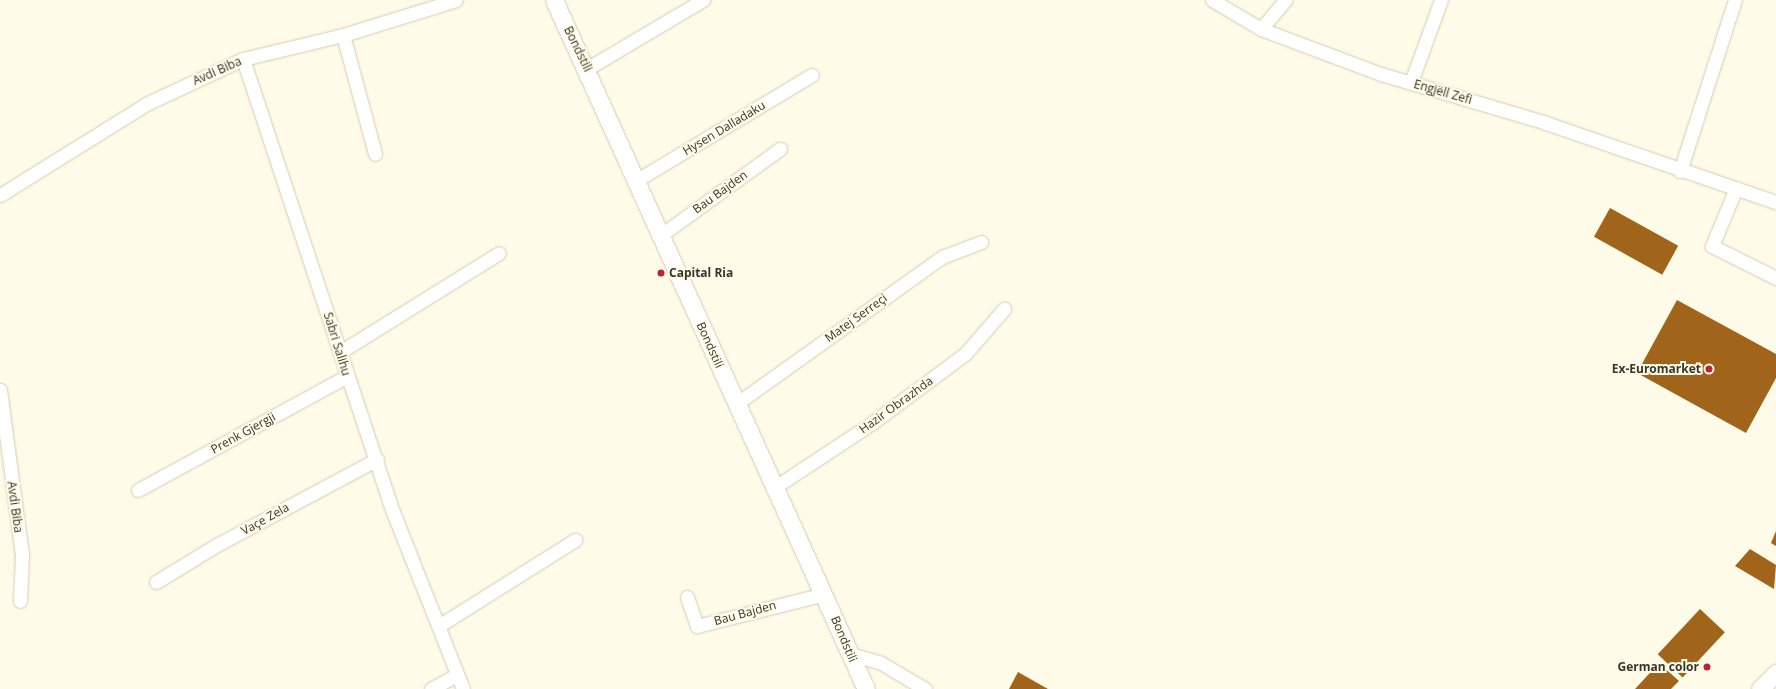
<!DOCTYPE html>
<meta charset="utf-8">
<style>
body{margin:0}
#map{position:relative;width:1776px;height:689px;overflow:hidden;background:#fffbe9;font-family:"Open Sans",sans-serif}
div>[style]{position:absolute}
.building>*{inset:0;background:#a1641b;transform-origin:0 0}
.roads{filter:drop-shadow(0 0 1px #d3cdb0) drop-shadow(0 0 1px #d3cdb0)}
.minor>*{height:13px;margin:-6.5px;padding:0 6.5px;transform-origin:6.5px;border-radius:6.5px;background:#fff}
.major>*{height:17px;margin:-8.5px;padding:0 8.5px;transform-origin:8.5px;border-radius:8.5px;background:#fff}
.dots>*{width:11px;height:11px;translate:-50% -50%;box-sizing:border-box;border:2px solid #fffbe9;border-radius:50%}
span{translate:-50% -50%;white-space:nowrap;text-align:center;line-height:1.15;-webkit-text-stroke:4px #fffbe9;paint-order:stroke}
.street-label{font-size:12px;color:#38352a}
.poi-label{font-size:12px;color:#38352a;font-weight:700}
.left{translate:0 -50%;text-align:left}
.right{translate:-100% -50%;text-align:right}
</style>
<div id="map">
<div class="building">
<i style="left:1610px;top:208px;width:78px;height:33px;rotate:29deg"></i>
<i style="clip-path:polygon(1677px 300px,1776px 354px,1776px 378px,1746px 433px,1637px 373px)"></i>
<i style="clip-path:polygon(1776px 531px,1776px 546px,1771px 543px)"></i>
<i style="clip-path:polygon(1750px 549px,1776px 565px,1774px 589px,1735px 566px)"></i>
<i style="left:1700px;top:609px;width:34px;height:62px;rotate:43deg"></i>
<i style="clip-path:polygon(1659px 663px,1679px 681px,1671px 689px,1635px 689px)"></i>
<i style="clip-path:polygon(1018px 672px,1048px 689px,1009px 689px)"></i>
</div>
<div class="roads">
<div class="minor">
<i style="left:1212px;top:0;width:57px;rotate:30.6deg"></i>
<i style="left:1261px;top:29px;width:128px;rotate:20.6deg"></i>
<i style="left:1381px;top:74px;width:172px;rotate:16.5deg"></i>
<i style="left:1546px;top:123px;width:243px;rotate:19deg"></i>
<i style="left:1261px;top:29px;width:38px;rotate:-50deg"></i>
<i style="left:343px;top:35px;width:123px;rotate:74.9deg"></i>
<i style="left:243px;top:59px;width:477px;rotate:71.7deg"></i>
<i style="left:393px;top:512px;width:190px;rotate:68.4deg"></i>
<i style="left:588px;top:68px;width:134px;rotate:-30.6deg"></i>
<i style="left:1411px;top:82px;width:87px;rotate:-69.9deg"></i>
<i style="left:1680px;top:171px;width:180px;rotate:-72.2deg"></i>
<i style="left:637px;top:180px;width:204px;rotate:-31deg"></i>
<i style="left:1736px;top:188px;width:63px;rotate:112.5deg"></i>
<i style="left:1712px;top:246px;width:72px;rotate:26.6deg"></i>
<i style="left:0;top:195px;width:172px;rotate:-31.9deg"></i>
<i style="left:146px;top:104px;width:107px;rotate:-24.9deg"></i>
<i style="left:243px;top:59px;width:103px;rotate:-13.5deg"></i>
<i style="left:343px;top:35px;width:118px;rotate:-17.2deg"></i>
<i style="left:661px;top:235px;width:147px;rotate:-35.9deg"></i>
<i style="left:340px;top:352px;width:187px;rotate:-31.9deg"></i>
<i style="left:0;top:390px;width:165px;rotate:82.4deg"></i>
<i style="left:22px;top:554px;width:47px;rotate:92.4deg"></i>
<i style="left:736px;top:404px;width:253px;rotate:-35.5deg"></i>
<i style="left:942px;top:257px;width:42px;rotate:-21deg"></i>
<i style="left:775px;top:487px;width:116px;rotate:-33.4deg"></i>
<i style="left:872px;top:423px;width:116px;rotate:-36.6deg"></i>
<i style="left:965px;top:354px;width:60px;rotate:-49.1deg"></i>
<i style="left:138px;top:490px;width:238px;rotate:-28.6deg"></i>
<i style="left:156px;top:582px;width:69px;rotate:-31.4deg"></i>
<i style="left:215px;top:546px;width:184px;rotate:-28.2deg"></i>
<i style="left:687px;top:597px;width:31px;rotate:71deg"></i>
<i style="left:697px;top:626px;width:131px;rotate:-14.1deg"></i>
<i style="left:440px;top:625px;width:160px;rotate:-32.2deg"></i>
<i style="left:850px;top:654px;width:32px;rotate:16deg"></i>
<i style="left:881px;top:663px;width:51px;rotate:30.6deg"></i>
<i style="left:431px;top:689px;width:29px;rotate:-29deg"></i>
</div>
<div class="major">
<i style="left:554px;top:0;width:756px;rotate:65.64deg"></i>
<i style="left:1760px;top:689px;width:23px;rotate:-45deg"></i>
</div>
</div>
<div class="dots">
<i style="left:661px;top:273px;background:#b62438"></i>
<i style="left:1709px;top:369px;background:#b62438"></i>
<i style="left:1707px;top:667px;background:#b62438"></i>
</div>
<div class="street-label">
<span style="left:578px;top:49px;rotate:64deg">Bondstili</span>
<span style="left:217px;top:71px;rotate:-24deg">Avdi Biba</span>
<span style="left:1443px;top:92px;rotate:16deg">Engjëll Zefi</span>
<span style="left:724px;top:128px;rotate:-31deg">Hysen Dalladaku</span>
<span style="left:720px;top:192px;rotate:-36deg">Bau Bajden</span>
<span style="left:856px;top:318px;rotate:-36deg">Matej Serreçi</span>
<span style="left:337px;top:344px;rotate:73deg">Sabri Salihu</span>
<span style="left:710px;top:345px;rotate:66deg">Bondstili</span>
<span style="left:896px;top:405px;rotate:-36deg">Hazir Obrazhda</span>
<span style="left:243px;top:433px;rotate:-29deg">Prenk Gjergji</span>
<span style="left:15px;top:507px;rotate:82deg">Avdi Biba</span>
<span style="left:265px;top:519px;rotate:-29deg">Vaçe Zela</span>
<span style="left:745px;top:613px;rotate:-15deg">Bau Bajden</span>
<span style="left:844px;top:639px;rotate:67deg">Bondstili</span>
</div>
<div class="poi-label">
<span class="left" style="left:669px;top:273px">Capital Ria</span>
<span class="right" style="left:1701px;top:369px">Ex-Euromarket</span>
<span class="right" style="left:1699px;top:667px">German color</span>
</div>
</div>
